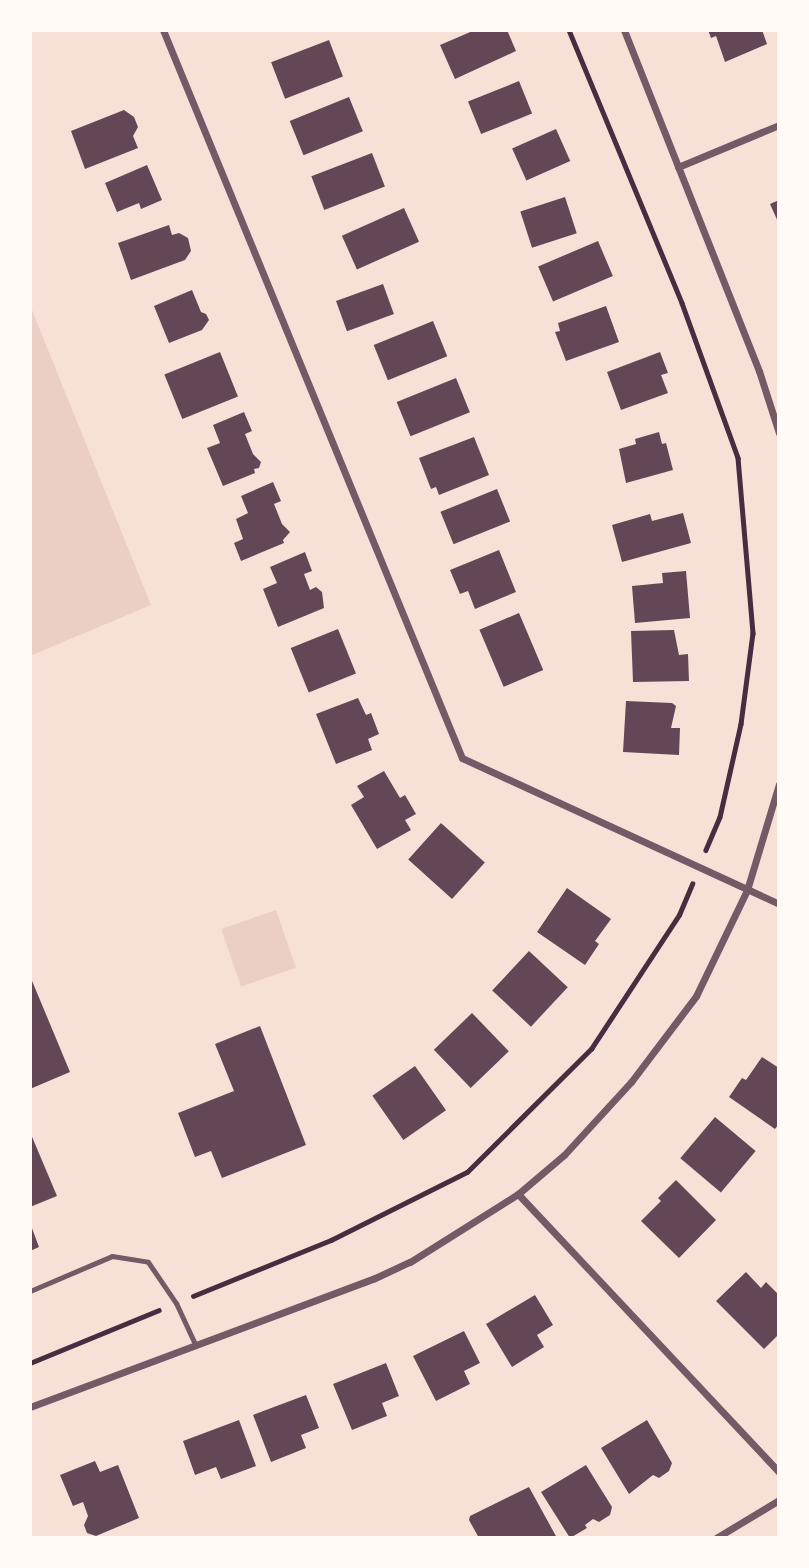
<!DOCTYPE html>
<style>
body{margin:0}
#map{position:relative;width:809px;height:1568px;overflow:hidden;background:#f7e1d7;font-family:Quicksand,sans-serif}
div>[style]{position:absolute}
.green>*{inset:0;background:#ebcfc5;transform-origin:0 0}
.building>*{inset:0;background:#644757;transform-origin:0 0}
.path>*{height:4.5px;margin:-2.25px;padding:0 2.25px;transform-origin:2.25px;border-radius:2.25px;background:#4a2c40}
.service>*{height:5px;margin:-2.5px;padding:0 2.5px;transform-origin:2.5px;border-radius:2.5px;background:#755966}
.minor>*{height:7px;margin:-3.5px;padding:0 3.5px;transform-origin:3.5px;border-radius:3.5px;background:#755966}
span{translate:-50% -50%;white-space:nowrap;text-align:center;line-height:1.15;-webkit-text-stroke:5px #fffaf5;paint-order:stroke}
.frame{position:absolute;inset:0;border:32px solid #fffaf5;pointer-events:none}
</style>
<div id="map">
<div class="green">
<i style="clip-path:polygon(30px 305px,151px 605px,30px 656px)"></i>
<i style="left:276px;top:910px;width:61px;height:58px;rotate:71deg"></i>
</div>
<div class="building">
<i style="clip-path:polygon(475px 30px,507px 30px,516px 51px,455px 79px,440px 45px)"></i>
<i style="clip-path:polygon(708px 30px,762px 30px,767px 44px,725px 62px,716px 36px,711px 38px)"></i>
<i style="left:329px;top:40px;width:39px;height:62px;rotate:69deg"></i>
<i style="left:519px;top:81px;width:35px;height:55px;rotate:68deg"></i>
<i style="left:349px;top:97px;width:37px;height:64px;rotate:68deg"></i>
<i style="clip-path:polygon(124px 110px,134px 117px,138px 127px,133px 136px,138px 148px,85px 169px,71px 131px)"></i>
<i style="left:556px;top:129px;width:35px;height:48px;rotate:66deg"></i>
<i style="left:372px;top:153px;width:36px;height:65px;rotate:69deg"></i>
<i style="clip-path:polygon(147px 165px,162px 200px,141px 209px,139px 203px,117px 212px,105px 183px)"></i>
<i style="left:565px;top:197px;width:38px;height:47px;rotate:72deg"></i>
<i style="clip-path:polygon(779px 200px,779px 224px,770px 204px)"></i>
<i style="left:404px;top:208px;width:37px;height:68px;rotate:66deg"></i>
<i style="clip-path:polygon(169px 225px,172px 235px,179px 233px,188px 238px,191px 251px,185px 260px,131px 280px,118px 243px)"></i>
<i style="left:598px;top:241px;width:38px;height:65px;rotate:67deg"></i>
<i style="left:383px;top:284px;width:32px;height:50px;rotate:70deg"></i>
<i style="clip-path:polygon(192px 290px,201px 312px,206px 314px,209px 320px,202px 330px,169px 343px,154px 306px)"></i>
<i style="clip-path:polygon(606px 306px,619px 342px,566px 361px,555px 332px,560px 331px,558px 323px)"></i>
<i style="left:433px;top:321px;width:38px;height:64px;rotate:68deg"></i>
<i style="left:220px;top:352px;width:48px;height:60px;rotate:68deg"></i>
<i style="clip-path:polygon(660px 352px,668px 373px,661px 375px,668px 393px,621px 410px,607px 372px)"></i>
<i style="left:456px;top:378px;width:37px;height:64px;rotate:68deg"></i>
<i style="clip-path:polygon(244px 412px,252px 431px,245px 434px,253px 454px,261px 462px,259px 468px,254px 469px,255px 473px,223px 486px,207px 448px,220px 443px,213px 425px)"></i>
<i style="clip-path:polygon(659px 432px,662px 444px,666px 443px,673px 470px,626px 483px,619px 449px,636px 444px,635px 439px)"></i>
<i style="clip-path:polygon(474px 437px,489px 475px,439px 495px,436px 487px,431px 489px,419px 458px)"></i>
<i style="clip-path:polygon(273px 482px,281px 501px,274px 504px,282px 524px,290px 532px,283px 540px,284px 543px,241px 561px,234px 543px,243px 539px,236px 519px,248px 513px,241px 496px)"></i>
<i style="left:497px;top:489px;width:35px;height:61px;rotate:68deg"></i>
<i style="clip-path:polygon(683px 513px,691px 543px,622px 562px,612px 525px,650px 514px,652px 521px)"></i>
<i style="clip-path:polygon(499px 550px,516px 592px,475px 609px,468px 591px,460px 594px,450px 570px)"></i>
<i style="clip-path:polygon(305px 552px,312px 571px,304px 574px,310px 590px,316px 587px,322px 592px,324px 608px,278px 627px,263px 589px,277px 583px,270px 567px)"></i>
<i style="clip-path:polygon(686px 571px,690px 618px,635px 623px,632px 586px,663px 583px,662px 573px)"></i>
<i style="left:519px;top:613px;width:62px;height:43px;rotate:67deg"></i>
<i style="left:338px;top:629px;width:48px;height:51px;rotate:68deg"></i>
<i style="clip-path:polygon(674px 630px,679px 655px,688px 654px,689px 681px,633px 682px,631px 631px)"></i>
<i style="clip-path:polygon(358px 698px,366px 715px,371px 713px,379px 734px,368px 739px,372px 750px,336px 764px,316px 714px)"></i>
<i style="clip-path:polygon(626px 701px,672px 703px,676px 706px,671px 728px,680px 728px,679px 755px,623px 752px)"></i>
<i style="clip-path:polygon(384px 771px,400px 798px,405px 795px,416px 814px,405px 820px,411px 830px,377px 849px,351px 805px,364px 797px,357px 786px)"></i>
<i style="left:441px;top:823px;width:59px;height:49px;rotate:42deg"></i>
<i style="clip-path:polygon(567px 888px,611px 919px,595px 941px,599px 944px,585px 965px,537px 932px)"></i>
<i style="left:529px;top:951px;width:53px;height:54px;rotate:43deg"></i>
<i style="clip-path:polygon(30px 976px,70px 1072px,30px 1089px)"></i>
<i style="left:472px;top:1013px;width:53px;height:53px;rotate:46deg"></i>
<i style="clip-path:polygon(260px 1026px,306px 1145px,222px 1178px,211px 1151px,195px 1157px,178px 1113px,234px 1091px,215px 1044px)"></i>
<i style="clip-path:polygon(762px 1057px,779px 1068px,779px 1124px,775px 1129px,729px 1097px,742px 1078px,746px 1080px)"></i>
<i style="left:415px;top:1066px;width:54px;height:52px;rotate:55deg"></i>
<i style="left:715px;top:1117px;width:53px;height:54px;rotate:40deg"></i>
<i style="clip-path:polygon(30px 1132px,57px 1196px,30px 1207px)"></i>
<i style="clip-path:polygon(676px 1180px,716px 1220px,679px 1258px,641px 1221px,661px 1201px,658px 1198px)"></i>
<i style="clip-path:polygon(30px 1223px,39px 1247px,30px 1251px)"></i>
<i style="clip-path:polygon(746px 1272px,761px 1288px,766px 1282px,779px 1295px,779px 1334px,764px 1349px,716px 1301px)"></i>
<i style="clip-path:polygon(535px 1295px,553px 1325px,537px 1335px,544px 1347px,512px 1367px,486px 1324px)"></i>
<i style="clip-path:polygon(464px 1331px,480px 1363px,464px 1371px,470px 1384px,436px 1401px,413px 1356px)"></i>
<i style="clip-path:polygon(386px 1363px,399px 1396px,382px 1403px,387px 1416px,352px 1430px,333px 1384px)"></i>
<i style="clip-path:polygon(306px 1395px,319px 1428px,301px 1435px,306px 1448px,271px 1462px,253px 1415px)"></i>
<i style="clip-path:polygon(239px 1420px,256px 1466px,221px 1479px,216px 1467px,195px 1475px,183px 1441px)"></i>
<i style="clip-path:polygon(647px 1420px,672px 1463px,669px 1471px,659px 1478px,653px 1475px,629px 1494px,601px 1448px)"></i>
<i style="clip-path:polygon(95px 1461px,100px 1472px,118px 1465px,139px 1518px,96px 1536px,87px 1533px,84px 1525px,88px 1516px,83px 1502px,73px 1506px,60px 1475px)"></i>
<i style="clip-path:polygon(586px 1465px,612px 1507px,610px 1515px,599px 1522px,593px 1519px,585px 1525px,587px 1528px,570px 1538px,541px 1492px)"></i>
<i style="clip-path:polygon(529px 1487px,557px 1538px,479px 1538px,469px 1520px,470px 1516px)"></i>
</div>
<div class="path">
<i style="left:569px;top:30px;width:295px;rotate:67.5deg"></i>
<i style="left:682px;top:303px;width:165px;rotate:70.1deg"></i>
<i style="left:738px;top:458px;width:176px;rotate:85.1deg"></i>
<i style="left:753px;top:633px;width:92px;rotate:97.5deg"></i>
<i style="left:741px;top:724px;width:95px;rotate:102.7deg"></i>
<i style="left:720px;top:817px;width:36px;rotate:113deg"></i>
<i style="left:193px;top:1296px;width:149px;rotate:-22.1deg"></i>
<i style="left:331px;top:1240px;width:152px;rotate:-26.6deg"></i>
<i style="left:467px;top:1172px;width:175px;rotate:-44.8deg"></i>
<i style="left:591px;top:1049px;width:160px;rotate:-56.7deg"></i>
<i style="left:679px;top:915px;width:34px;rotate:-67deg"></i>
<i style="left:30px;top:1363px;width:139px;rotate:-22.3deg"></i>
</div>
<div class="service">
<i style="left:30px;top:1291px;width:89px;rotate:-23.1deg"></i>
<i style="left:112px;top:1256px;width:36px;rotate:9deg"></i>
<i style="left:148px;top:1262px;width:50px;rotate:55.7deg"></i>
<i style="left:176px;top:1303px;width:47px;rotate:65.1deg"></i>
</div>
<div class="minor">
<i style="left:163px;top:30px;width:787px;rotate:67.67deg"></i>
<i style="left:462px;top:758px;width:349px;rotate:24.7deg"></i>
<i style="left:624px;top:30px;width:367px;rotate:68.4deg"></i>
<i style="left:759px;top:371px;width:65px;rotate:72.1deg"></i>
<i style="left:678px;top:167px;width:109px;rotate:-22.6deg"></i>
<i style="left:518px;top:1194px;width:381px;rotate:46.8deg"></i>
<i style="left:30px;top:1407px;width:368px;rotate:-20.5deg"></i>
<i style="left:375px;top:1278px;width:38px;rotate:-25deg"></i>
<i style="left:410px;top:1262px;width:128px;rotate:-32.2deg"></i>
<i style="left:518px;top:1194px;width:60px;rotate:-40.3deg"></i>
<i style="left:564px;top:1155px;width:99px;rotate:-47.5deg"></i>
<i style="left:631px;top:1082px;width:108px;rotate:-52.9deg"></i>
<i style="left:696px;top:996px;width:118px;rotate:-64.3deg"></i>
<i style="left:747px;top:890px;width:111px;rotate:-73.2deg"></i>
<i style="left:716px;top:1538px;width:74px;rotate:-31.1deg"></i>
</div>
<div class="frame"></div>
</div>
